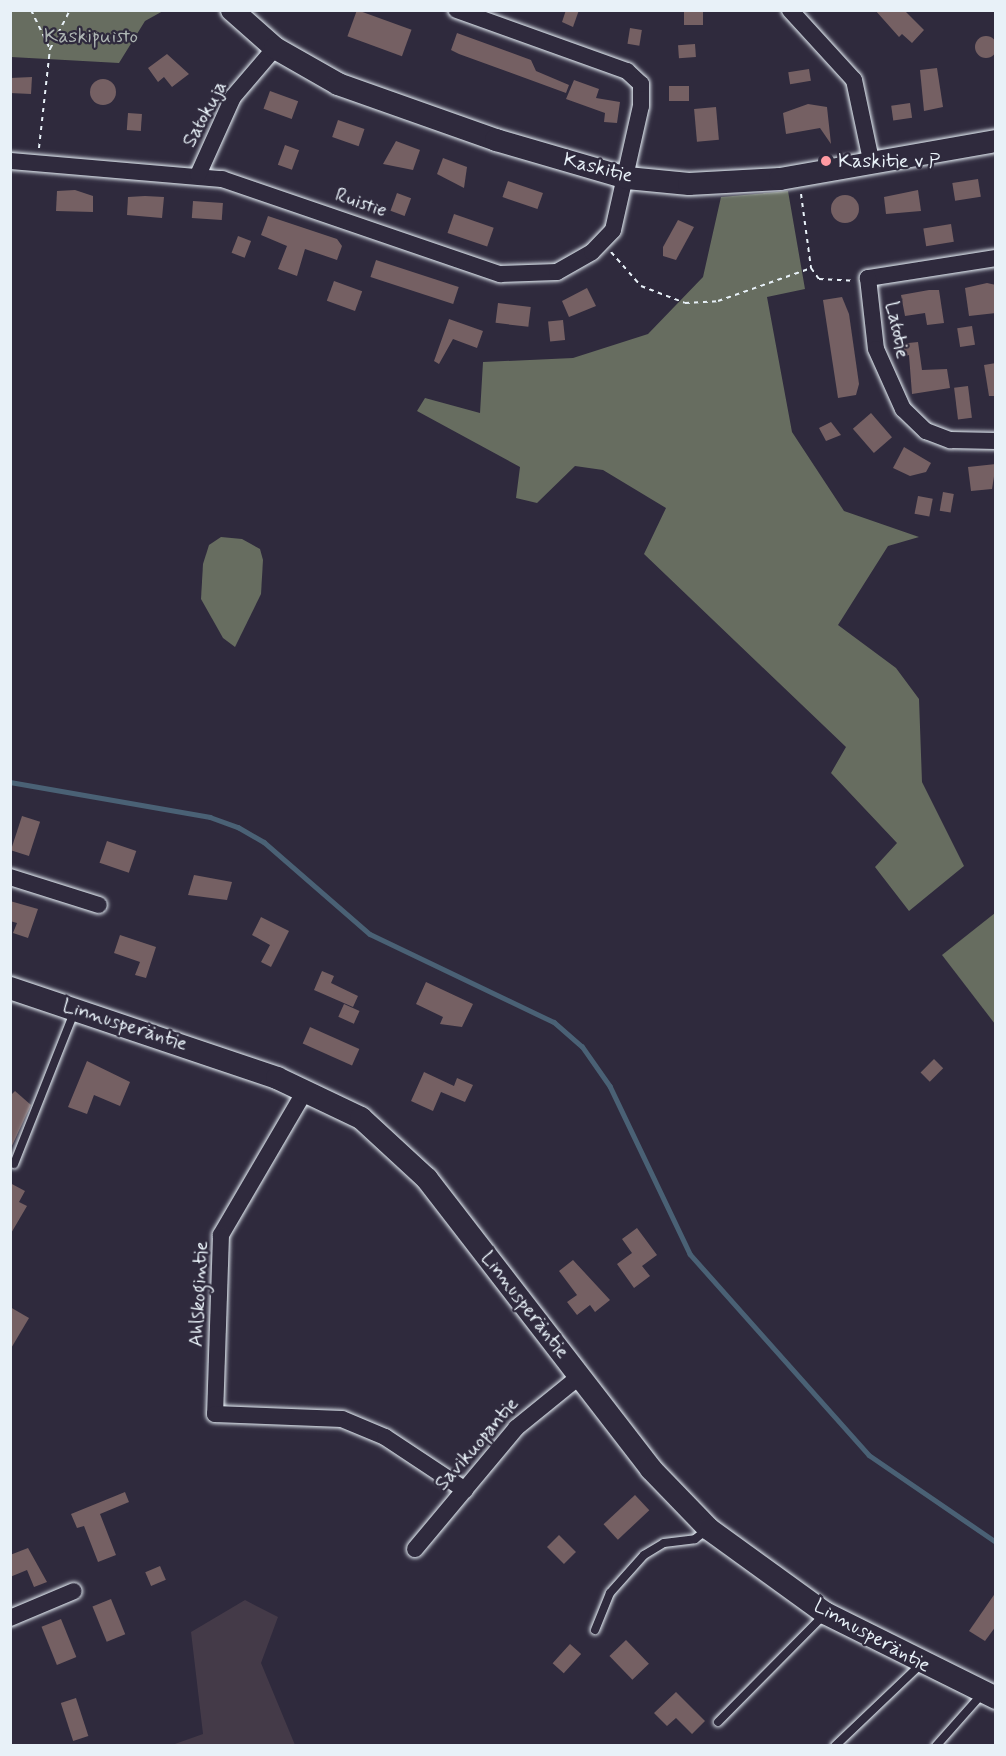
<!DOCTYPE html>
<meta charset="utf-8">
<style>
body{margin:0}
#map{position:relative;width:1006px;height:1756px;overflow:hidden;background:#2f2a3d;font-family:Mynerve,sans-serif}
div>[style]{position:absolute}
.built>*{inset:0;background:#443a48}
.green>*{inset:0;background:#676d60}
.stream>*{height:4.5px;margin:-2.25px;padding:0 2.25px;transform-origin:2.25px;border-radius:2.25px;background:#4a6175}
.building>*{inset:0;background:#756063;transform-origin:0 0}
.round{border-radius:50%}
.path>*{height:2px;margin-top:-1px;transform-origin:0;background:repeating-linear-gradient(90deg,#e8f1f8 0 4.5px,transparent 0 9px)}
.roads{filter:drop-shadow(0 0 2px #e8f1f8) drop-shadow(0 0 2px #e8f1f8)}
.lane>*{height:8px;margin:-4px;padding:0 4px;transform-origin:4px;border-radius:4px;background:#2f2a3d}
.street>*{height:16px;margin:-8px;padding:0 8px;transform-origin:8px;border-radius:8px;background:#2f2a3d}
.secondary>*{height:22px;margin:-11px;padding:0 11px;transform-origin:11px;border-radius:11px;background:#2f2a3d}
.dots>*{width:16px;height:16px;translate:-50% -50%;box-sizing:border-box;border:3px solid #2f2a3d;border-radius:50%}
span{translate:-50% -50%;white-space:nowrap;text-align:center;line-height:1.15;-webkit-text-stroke:4.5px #2f2a3d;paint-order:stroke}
.park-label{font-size:20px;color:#aeb6b4}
.street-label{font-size:20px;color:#e8f1f8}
.poi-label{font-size:20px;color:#e8f1f8}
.left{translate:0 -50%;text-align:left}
.frame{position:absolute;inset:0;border:12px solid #e8f1f8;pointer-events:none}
</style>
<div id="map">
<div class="built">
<i style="clip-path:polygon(245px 1600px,278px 1617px,261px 1663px,295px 1745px,172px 1745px,203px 1734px,191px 1632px)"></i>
</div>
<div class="green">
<i style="clip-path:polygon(10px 11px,11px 10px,163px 11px,145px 21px,119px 63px,11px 57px)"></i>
<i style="clip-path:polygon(788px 191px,805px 289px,767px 297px,792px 432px,844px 511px,919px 537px,888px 546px,838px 625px,896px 668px,919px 699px,922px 782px,964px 866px,909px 911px,875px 867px,897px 843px,831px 773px,846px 747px,644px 554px,666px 508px,603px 470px,575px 466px,537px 503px,516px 498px,520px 467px,417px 411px,425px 398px,480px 413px,483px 362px,573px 358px,648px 334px,703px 277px,721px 197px)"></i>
<i style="clip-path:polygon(221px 537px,242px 539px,260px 549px,263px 560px,261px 594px,235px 647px,223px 638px,201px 599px,203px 564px,209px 545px)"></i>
<i style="clip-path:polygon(995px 913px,995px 1024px,942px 955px)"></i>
</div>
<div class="stream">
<i style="left:10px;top:782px;width:203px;rotate:9.9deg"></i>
<i style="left:210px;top:817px;width:30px;rotate:20deg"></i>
<i style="left:238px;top:827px;width:30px;rotate:30deg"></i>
<i style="left:264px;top:842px;width:140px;rotate:41deg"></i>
<i style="left:370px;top:934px;width:204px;rotate:25.6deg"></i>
<i style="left:554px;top:1022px;width:37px;rotate:41deg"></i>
<i style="left:582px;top:1046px;width:49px;rotate:55deg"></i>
<i style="left:610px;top:1086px;width:186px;rotate:64.5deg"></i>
<i style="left:690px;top:1254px;width:269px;rotate:48.3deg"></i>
<i style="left:869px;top:1455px;width:154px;rotate:34.4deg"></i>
</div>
<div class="building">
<i style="left:357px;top:10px;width:58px;height:28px;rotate:20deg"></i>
<i style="clip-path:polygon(566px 10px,579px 10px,573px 27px,562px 22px)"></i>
<i style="left:684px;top:10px;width:19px;height:15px"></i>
<i style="clip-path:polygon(875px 10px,904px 10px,924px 30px,912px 43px,902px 34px,899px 37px)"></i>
<i style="left:630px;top:28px;width:12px;height:16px;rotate:9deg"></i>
<i style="clip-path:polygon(457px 33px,531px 60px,536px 71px,569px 85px,566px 93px,459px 54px,451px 50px)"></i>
<i class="round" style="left:975px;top:36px;width:22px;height:22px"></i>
<i style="left:695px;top:44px;width:13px;height:17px;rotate:86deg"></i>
<i style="clip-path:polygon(167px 54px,189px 74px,172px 87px,164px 77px,158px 82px,148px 68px)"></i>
<i style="clip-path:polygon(937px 68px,943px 107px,924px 111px,920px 70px)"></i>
<i style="left:809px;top:69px;width:12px;height:21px;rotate:81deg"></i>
<i style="clip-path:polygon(32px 77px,31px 94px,10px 93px,10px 78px)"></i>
<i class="round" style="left:90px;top:79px;width:26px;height:26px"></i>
<i style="clip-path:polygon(574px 80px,599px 89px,596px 98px,620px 102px,617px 123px,604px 122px,605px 113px,566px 99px)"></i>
<i style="left:669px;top:86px;width:20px;height:15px"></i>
<i style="left:270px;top:91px;width:30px;height:19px;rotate:20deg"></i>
<i style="left:910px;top:103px;width:15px;height:19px;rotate:82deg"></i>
<i style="clip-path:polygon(808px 104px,827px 107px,831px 144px,820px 128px,786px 134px,783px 113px)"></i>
<i style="left:716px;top:107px;width:33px;height:22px;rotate:85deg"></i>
<i style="left:128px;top:113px;width:14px;height:17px;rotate:4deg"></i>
<i style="left:338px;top:120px;width:28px;height:18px;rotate:19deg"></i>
<i style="clip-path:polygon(396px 141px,420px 150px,413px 170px,383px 164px)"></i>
<i style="left:285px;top:145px;width:15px;height:21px;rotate:20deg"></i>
<i style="clip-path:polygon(443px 158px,467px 167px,464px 188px,437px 174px)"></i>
<i style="left:978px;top:179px;width:18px;height:26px;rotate:81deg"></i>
<i style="left:508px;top:181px;width:37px;height:17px;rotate:19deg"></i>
<i style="clip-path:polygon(75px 190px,93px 196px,93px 212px,56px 211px,57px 191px)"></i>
<i style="clip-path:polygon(918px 190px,921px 211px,886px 214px,884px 197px)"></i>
<i style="left:397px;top:193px;width:15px;height:19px;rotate:20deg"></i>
<i class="round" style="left:831px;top:195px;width:28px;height:28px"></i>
<i style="clip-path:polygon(145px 196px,164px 197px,162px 218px,127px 215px,128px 197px)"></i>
<i style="left:193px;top:201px;width:30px;height:17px;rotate:4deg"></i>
<i style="left:454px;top:214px;width:42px;height:20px;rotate:19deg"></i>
<i style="clip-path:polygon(268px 216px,337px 239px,342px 246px,337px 260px,305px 249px,297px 276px,278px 269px,287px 246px,261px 235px)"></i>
<i style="clip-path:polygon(678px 220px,694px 227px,676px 260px,663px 256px,663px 247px)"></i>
<i style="left:951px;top:224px;width:18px;height:28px;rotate:81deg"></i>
<i style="left:238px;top:236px;width:14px;height:18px;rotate:21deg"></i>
<i style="left:376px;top:260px;width:87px;height:18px;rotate:18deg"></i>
<i style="left:334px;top:281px;width:30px;height:21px;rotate:20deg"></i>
<i style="clip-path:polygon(987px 283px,996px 285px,996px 313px,969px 316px,965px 288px)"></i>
<i style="clip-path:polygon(587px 288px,596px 306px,569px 317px,562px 301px)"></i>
<i style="clip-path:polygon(929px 290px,939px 290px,944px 323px,927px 325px,925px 313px,905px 316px,901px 295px)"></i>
<i style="clip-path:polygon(842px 297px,849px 314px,859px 384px,856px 395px,838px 398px,823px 300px)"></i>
<i style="left:498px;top:303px;width:33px;height:20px;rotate:7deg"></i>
<i style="clip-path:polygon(449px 319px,483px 331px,477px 348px,453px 339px,439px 364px,434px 361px)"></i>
<i style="left:563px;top:320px;width:20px;height:15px;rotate:84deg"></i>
<i style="left:972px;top:326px;width:19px;height:15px;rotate:81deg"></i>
<i style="clip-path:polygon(918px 342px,922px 370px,947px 369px,950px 388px,912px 394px,909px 355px,901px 357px,899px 344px)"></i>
<i style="clip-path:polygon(996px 363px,996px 396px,989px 396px,984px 365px)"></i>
<i style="left:968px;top:386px;width:32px;height:14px;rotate:83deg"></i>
<i style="left:871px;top:413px;width:32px;height:24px;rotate:49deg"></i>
<i style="clip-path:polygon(831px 422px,841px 435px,826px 441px,819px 428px)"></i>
<i style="clip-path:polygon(904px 447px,931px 463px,926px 472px,910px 476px,893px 468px)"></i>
<i style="clip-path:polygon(996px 464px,992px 489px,971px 491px,968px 467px)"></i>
<i style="left:943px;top:492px;width:11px;height:19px;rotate:10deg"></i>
<i style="left:918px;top:496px;width:15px;height:18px;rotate:11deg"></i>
<i style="left:22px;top:816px;width:19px;height:36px;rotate:18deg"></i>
<i style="left:107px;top:841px;width:31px;height:23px;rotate:19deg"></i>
<i style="clip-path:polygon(194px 875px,232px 882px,227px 900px,188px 895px)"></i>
<i style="clip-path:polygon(10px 901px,38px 909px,28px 938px,13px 933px,17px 923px,10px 921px)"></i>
<i style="clip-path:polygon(261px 917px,289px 931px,271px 967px,261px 962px,270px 945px,252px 935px)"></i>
<i style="clip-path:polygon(120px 935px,156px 947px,146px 978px,135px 975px,140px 962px,114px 953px)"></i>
<i style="clip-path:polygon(322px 971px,334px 976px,331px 983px,358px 996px,353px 1007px,314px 990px)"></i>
<i style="clip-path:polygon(426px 982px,473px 1004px,462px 1027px,440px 1024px,443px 1017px,416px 1004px)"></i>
<i style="left:344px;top:1004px;width:17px;height:14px;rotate:24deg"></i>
<i style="left:310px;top:1027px;width:54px;height:18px;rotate:24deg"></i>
<i style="left:934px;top:1059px;width:13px;height:19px;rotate:45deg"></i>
<i style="clip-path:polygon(87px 1061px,130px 1082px,120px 1106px,94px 1095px,87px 1114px,68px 1107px)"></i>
<i style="clip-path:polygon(424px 1072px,454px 1086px,457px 1078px,473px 1085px,465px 1102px,441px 1092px,433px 1111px,411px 1101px)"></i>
<i style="clip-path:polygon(15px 1091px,31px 1105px,10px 1150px,10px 1096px)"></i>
<i style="clip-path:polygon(10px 1183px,25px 1191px,19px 1202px,27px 1206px,10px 1235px)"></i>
<i style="clip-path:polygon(637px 1228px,657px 1255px,642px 1266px,650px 1276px,634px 1288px,617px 1264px,632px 1253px,622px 1239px)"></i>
<i style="clip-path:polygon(573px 1260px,610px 1300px,595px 1312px,590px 1305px,577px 1315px,567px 1302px,577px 1295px,559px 1271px)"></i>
<i style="clip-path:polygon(10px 1307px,29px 1318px,10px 1350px)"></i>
<i style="clip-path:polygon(125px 1492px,129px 1502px,100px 1514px,116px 1555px,98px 1562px,84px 1526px,77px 1528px,71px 1514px)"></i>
<i style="left:635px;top:1495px;width:21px;height:43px;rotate:47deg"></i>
<i style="left:559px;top:1535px;width:24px;height:17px;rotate:45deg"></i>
<i style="clip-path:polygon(28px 1548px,47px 1582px,34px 1587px,27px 1570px,10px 1577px,10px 1555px)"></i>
<i style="left:160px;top:1566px;width:15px;height:16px;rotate:67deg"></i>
<i style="clip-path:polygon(996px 1592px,996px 1626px,985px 1641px,969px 1631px)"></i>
<i style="left:111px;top:1599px;width:38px;height:20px;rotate:68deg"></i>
<i style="left:61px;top:1619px;width:41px;height:21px;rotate:68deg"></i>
<i style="left:626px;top:1640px;width:33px;height:23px;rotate:46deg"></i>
<i style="left:570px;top:1644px;width:15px;height:26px;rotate:42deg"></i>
<i style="clip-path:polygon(676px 1692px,705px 1721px,692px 1734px,676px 1718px,667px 1726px,654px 1713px)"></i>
<i style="left:76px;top:1698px;width:40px;height:16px;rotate:72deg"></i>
</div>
<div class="path">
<i style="left:31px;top:10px;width:43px;rotate:64deg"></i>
<i style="left:39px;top:148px;width:100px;rotate:-83.7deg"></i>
<i style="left:50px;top:49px;width:44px;rotate:-62.9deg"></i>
<i style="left:801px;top:194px;width:75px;rotate:82.3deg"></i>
<i style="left:811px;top:268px;width:14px;rotate:54deg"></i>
<i style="left:819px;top:279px;width:35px;rotate:3deg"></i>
<i style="left:611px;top:252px;width:45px;rotate:48.6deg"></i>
<i style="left:641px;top:286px;width:47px;rotate:21.1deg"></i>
<i style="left:685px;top:303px;width:33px;rotate:-3deg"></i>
<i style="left:718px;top:301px;width:99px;rotate:-19.5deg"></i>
</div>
<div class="roads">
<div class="lane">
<i style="left:14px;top:1164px;width:166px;rotate:-68.4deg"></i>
<i style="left:595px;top:1630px;width:40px;rotate:-68deg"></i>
<i style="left:610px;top:1593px;width:51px;rotate:-48.2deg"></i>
<i style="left:644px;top:1555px;width:23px;rotate:-31deg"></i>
<i style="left:664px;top:1543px;width:31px;rotate:-7deg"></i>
<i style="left:695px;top:1539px;width:16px;rotate:-38deg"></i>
<i style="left:718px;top:1722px;width:152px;rotate:-45.3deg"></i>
<i style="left:835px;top:1746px;width:119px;rotate:-43.6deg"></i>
<i style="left:936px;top:1746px;width:69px;rotate:-48.5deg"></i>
</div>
<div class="street">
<i style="left:790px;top:10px;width:95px;rotate:47.6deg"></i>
<i style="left:854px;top:80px;width:87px;rotate:78deg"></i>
<i style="left:10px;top:161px;width:213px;rotate:4.9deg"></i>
<i style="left:222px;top:179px;width:294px;rotate:18.9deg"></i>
<i style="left:500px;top:274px;width:57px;rotate:-2deg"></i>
<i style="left:557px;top:272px;width:40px;rotate:-29.7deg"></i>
<i style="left:592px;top:252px;width:30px;rotate:-46deg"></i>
<i style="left:613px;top:230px;width:127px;rotate:-77.3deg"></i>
<i style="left:641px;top:106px;width:22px;rotate:-90deg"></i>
<i style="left:641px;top:84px;width:19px;rotate:-137deg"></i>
<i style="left:627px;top:71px;width:181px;rotate:-160.3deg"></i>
<i style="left:198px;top:175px;width:85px;rotate:-65.8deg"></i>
<i style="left:233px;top:97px;width:65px;rotate:-49.4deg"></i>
<i style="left:996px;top:258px;width:130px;rotate:171.1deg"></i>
<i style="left:868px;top:278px;width:71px;rotate:83.6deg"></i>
<i style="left:876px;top:349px;width:66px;rotate:65.8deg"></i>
<i style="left:903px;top:409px;width:32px;rotate:44deg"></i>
<i style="left:926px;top:431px;width:26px;rotate:21deg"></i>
<i style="left:950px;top:440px;width:46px;rotate:1.2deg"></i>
<i style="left:10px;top:877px;width:93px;rotate:17.5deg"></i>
<i style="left:305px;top:1091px;width:167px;rotate:120.3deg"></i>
<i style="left:221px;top:1235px;width:179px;rotate:91.9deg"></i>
<i style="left:215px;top:1414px;width:127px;rotate:2.3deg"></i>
<i style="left:342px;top:1419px;width:47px;rotate:22.7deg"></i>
<i style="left:385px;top:1437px;width:96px;rotate:33.5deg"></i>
<i style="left:415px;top:1549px;width:158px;rotate:-50.1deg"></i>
<i style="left:516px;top:1428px;width:82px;rotate:-39.1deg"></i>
<i style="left:10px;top:1618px;width:69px;rotate:-22.9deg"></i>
</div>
<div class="secondary">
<i style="left:232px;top:10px;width:57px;rotate:41.5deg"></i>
<i style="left:275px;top:48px;width:73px;rotate:29.7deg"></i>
<i style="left:338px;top:84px;width:168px;rotate:19.5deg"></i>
<i style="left:496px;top:140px;width:136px;rotate:16.2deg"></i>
<i style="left:627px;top:178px;width:62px;rotate:5.5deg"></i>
<i style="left:689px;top:184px;width:91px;rotate:-3.1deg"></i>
<i style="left:780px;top:179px;width:219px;rotate:-10deg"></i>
<i style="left:10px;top:988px;width:282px;rotate:18.6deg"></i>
<i style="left:277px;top:1078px;width:93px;rotate:25.5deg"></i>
<i style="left:361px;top:1118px;width:90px;rotate:42.7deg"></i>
<i style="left:427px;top:1179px;width:366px;rotate:52.3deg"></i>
<i style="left:651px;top:1469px;width:83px;rotate:46deg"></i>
<i style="left:709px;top:1529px;width:143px;rotate:35.9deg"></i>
<i style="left:825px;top:1613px;width:191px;rotate:26.4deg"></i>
</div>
</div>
<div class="dots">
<i style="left:826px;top:161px;background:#ff9aa2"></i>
</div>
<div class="park-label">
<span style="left:91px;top:36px">Kaskipuisto</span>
</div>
<div class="street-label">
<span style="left:205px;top:114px;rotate:-62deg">Satokuja</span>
<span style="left:598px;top:168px;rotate:14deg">Kaskitie</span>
<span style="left:361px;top:203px;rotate:19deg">Ruistie</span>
<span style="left:897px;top:330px;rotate:79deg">Latotie</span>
<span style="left:125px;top:1025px;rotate:18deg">Linnusperäntie</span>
<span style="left:199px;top:1294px;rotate:-87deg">Ahlskogintie</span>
<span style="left:525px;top:1305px;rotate:52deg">Linnusperäntie</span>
<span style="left:477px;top:1444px;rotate:-49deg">Savikuopantie</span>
<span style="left:872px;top:1636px;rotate:29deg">Linnusperäntie</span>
</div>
<div class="poi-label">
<span class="left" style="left:838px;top:161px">Kaskitie v P</span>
</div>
<div class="frame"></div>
</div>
